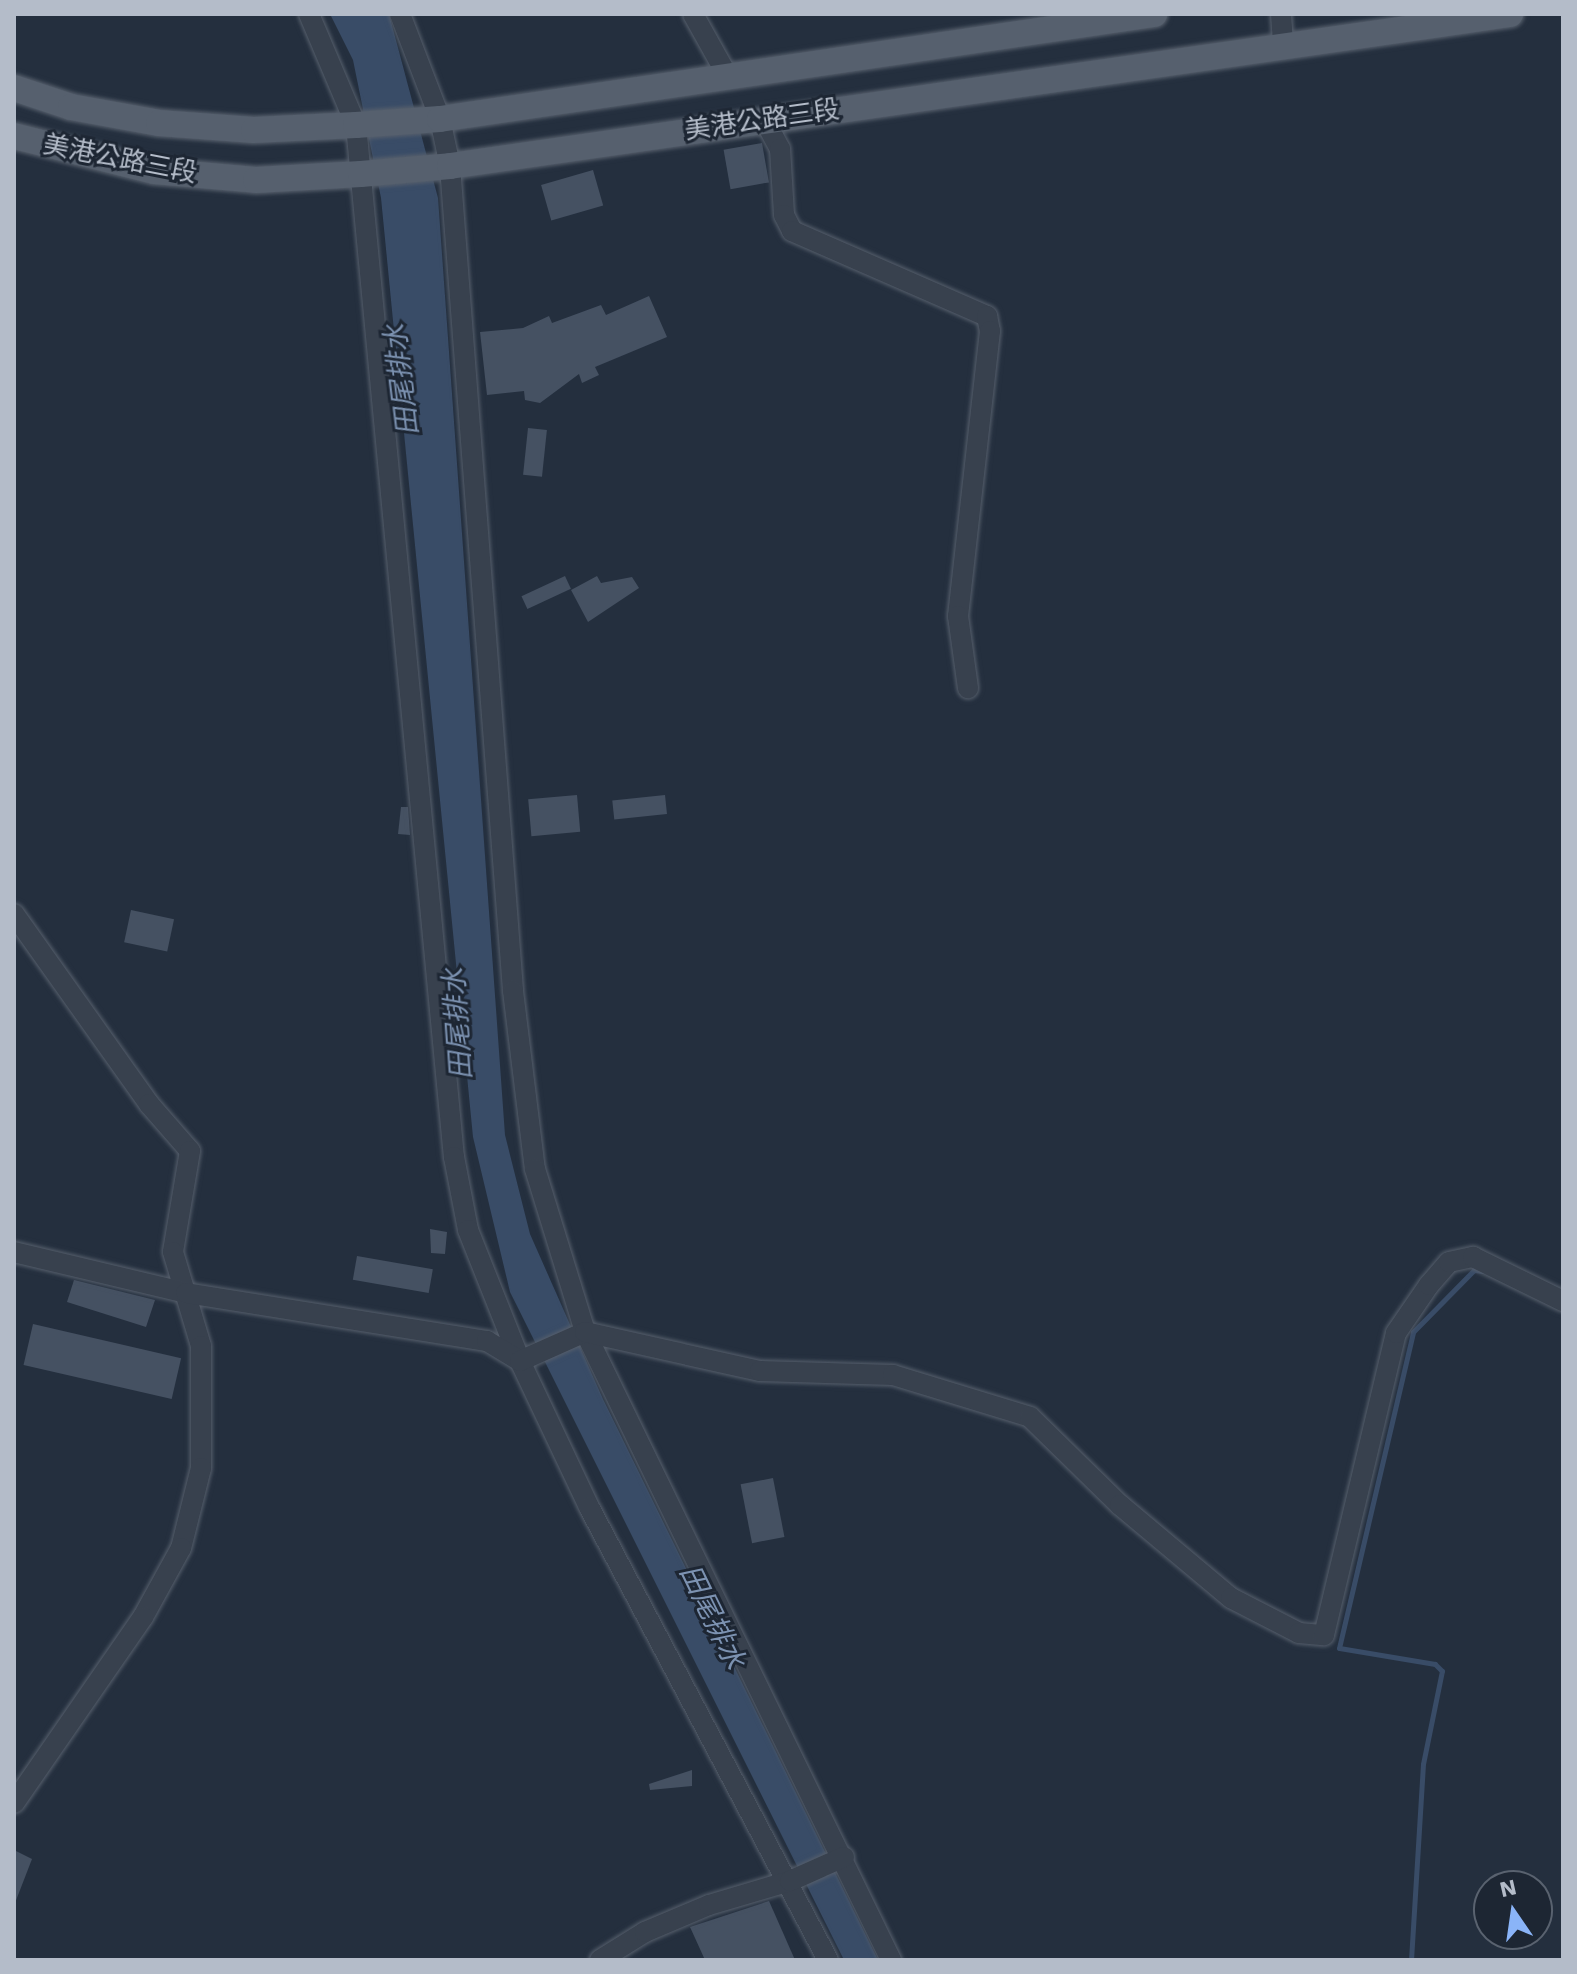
<!DOCTYPE html>
<meta charset="utf-8">
<style>
body{margin:0}
#map{position:relative;width:1577px;height:1974px;overflow:hidden;background:#242f3e;font-family:"Work Sans","Noto Sans TC",sans-serif}
div>[style]{position:absolute}
.water>*{inset:0;background:#394c67}
.stream>*{height:5px;margin:-2.5px;padding:0 2.5px;transform-origin:2.5px;border-radius:2.5px;background:#394c67}
.building>*{inset:0;background:#455162;transform-origin:0 0}
.roads{filter:drop-shadow(0 0 2px #565f6c) drop-shadow(0 0 2px #565f6c)}
.minor>*{height:20px;margin:-10px;padding:0 10px;transform-origin:10px;border-radius:10px;background:#38414e}
.major>*{height:26px;margin:-13px;padding:0 13px;transform-origin:13px;border-radius:13px;background:#56606e}
span{translate:-50% -50%;white-space:nowrap;text-align:center;line-height:1.15;-webkit-text-stroke:6px #1d2633;paint-order:stroke}
.street-label{font-size:26px;color:#b4bcc9}
.water-label{font-size:28px;color:#7c92b1;font-style:italic}
.frame{position:absolute;inset:0;border:16px solid #b4bcc9;pointer-events:none}
.north{position:absolute;left:1473px;top:1870px;width:80px;height:80px;box-sizing:border-box;background:#1d2633;border:2px solid #59626f;border-radius:50%;rotate:347deg;font-size:22px;font-weight:700;line-height:32px;text-align:center;color:#b4bcc9}
.north::after{content:'';display:block;margin:auto;width:28px;height:36px;background:#8ab4f8;clip-path:polygon(50% 0,100% 100%,50% 72%,0 100%)}
</style>
<div id="map">
<div class="water">
<i style="clip-path:polygon(330px 14px,389px 14px,438px 198px,505px 1135px,530px 1234px,603px 1399px,878px 1960px,844px 1960px,510px 1292px,473px 1137px,381px 198px,353px 60px)"></i>
</div>
<div class="stream">
<i style="left:1411px;top:1960px;width:196px;rotate:-86.5deg"></i>
<i style="left:1423px;top:1764px;width:95px;rotate:-78.5deg"></i>
<i style="left:1442px;top:1671px;width:10px;rotate:-135deg"></i>
<i style="left:1435px;top:1664px;width:97px;rotate:-170.5deg"></i>
<i style="left:1339px;top:1648px;width:325px;rotate:-76.8deg"></i>
<i style="left:1413px;top:1332px;width:87px;rotate:-45.5deg"></i>
<i style="left:1474px;top:1270px;width:9px;rotate:6deg"></i>
</div>
<div class="building">
<i style="left:762px;top:143px;width:40px;height:39px;rotate:80deg"></i>
<i style="left:593px;top:170px;width:37px;height:54px;rotate:74deg"></i>
<i style="clip-path:polygon(649px 296px,667px 337px,595px 367px,599px 375px,582px 383px,579px 374px,540px 403px,525px 400px,524px 391px,487px 395px,480px 332px,523px 328px,549px 316px,552px 323px,601px 305px,606px 315px)"></i>
<i style="left:528px;top:428px;width:19px;height:47px;rotate:6deg"></i>
<i style="left:565px;top:576px;width:14px;height:48px;rotate:65deg"></i>
<i style="clip-path:polygon(597px 576px,601px 583px,632px 577px,639px 588px,588px 622px,571px 590px)"></i>
<i style="left:577px;top:795px;width:37px;height:49px;rotate:85deg"></i>
<i style="left:665px;top:795px;width:19px;height:53px;rotate:84deg"></i>
<i style="clip-path:polygon(401px 807px,408px 807px,410px 835px,398px 834px)"></i>
<i style="left:131px;top:910px;width:44px;height:33px;rotate:12deg"></i>
<i style="clip-path:polygon(430px 1229px,447px 1232px,445px 1254px,431px 1253px)"></i>
<i style="left:357px;top:1256px;width:77px;height:24px;rotate:10deg"></i>
<i style="clip-path:polygon(74px 1280px,155px 1300px,146px 1327px,67px 1302px)"></i>
<i style="left:33px;top:1324px;width:152px;height:42px;rotate:13deg"></i>
<i style="left:773px;top:1478px;width:60px;height:33px;rotate:79deg"></i>
<i style="clip-path:polygon(692px 1770px,692px 1786px,650px 1790px,649px 1784px)"></i>
<i style="clip-path:polygon(14px 1850px,32px 1859px,15px 1903px,14px 1903px)"></i>
<i style="clip-path:polygon(769px 1901px,795px 1960px,705px 1960px,690px 1927px)"></i>
</div>
<div class="roads">
<div class="minor">
<i style="left:309px;top:14px;width:121px;rotate:67.1deg"></i>
<i style="left:356px;top:125px;width:1037px;rotate:84.58deg"></i>
<i style="left:454px;top:1157px;width:74px;rotate:79.1deg"></i>
<i style="left:468px;top:1230px;width:141px;rotate:68.3deg"></i>
<i style="left:520px;top:1361px;width:161px;rotate:64.7deg"></i>
<i style="left:589px;top:1507px;width:512px;rotate:62.18deg"></i>
<i style="left:400px;top:14px;width:112px;rotate:69.1deg"></i>
<i style="left:440px;top:119px;width:48px;rotate:78deg"></i>
<i style="left:450px;top:166px;width:827px;rotate:85.63deg"></i>
<i style="left:513px;top:991px;width:179px;rotate:83deg"></i>
<i style="left:535px;top:1169px;width:170px;rotate:72.9deg"></i>
<i style="left:585px;top:1332px;width:699px;rotate:64.02deg"></i>
<i style="left:693px;top:14px;width:72px;rotate:60.9deg"></i>
<i style="left:1281px;top:14px;width:31px;rotate:86deg"></i>
<i style="left:764px;top:119px;width:34px;rotate:62deg"></i>
<i style="left:780px;top:149px;width:66px;rotate:86.5deg"></i>
<i style="left:784px;top:215px;width:18px;rotate:63deg"></i>
<i style="left:792px;top:231px;width:213px;rotate:23.6deg"></i>
<i style="left:987px;top:316px;width:15px;rotate:79deg"></i>
<i style="left:990px;top:331px;width:287px;rotate:96.4deg"></i>
<i style="left:958px;top:616px;width:73px;rotate:82.1deg"></i>
<i style="left:14px;top:914px;width:233px;rotate:54.6deg"></i>
<i style="left:149px;top:1104px;width:62px;rotate:48.9deg"></i>
<i style="left:190px;top:1151px;width:102px;rotate:99.6deg"></i>
<i style="left:173px;top:1252px;width:98px;rotate:73.4deg"></i>
<i style="left:201px;top:1346px;width:122px;rotate:90deg"></i>
<i style="left:201px;top:1468px;width:82px;rotate:104deg"></i>
<i style="left:181px;top:1548px;width:79px;rotate:118.8deg"></i>
<i style="left:143px;top:1617px;width:226px;rotate:124.7deg"></i>
<i style="left:14px;top:1252px;width:177px;rotate:13.4deg"></i>
<i style="left:186px;top:1293px;width:305px;rotate:9.1deg"></i>
<i style="left:487px;top:1341px;width:39px;rotate:31deg"></i>
<i style="left:520px;top:1361px;width:71px;rotate:-24deg"></i>
<i style="left:585px;top:1332px;width:179px;rotate:12.6deg"></i>
<i style="left:760px;top:1371px;width:133px;rotate:1.7deg"></i>
<i style="left:893px;top:1375px;width:143px;rotate:17deg"></i>
<i style="left:1030px;top:1417px;width:126px;rotate:44.4deg"></i>
<i style="left:1120px;top:1505px;width:145px;rotate:40deg"></i>
<i style="left:1231px;top:1598px;width:76px;rotate:27.2deg"></i>
<i style="left:1299px;top:1633px;width:25px;rotate:5deg"></i>
<i style="left:1324px;top:1635px;width:310px;rotate:-76.6deg"></i>
<i style="left:1396px;top:1333px;width:58px;rotate:-55.5deg"></i>
<i style="left:1429px;top:1285px;width:30px;rotate:-49deg"></i>
<i style="left:1449px;top:1262px;width:25px;rotate:-12deg"></i>
<i style="left:1473px;top:1257px;width:100px;rotate:26.1deg"></i>
<i style="left:600px;top:1960px;width:53px;rotate:-31.9deg"></i>
<i style="left:645px;top:1932px;width:69px;rotate:-22.9deg"></i>
<i style="left:709px;top:1905px;width:84px;rotate:-16.5deg"></i>
<i style="left:790px;top:1881px;width:59px;rotate:-24deg"></i>
</div>
<div class="major">
<i style="left:14px;top:88px;width:60px;rotate:18.4deg"></i>
<i style="left:71px;top:107px;width:89px;rotate:10.3deg"></i>
<i style="left:159px;top:123px;width:95px;rotate:4.2deg"></i>
<i style="left:254px;top:130px;width:102px;rotate:-2.8deg"></i>
<i style="left:356px;top:125px;width:84px;rotate:-4.1deg"></i>
<i style="left:440px;top:119px;width:722px;rotate:-8.37deg"></i>
<i style="left:14px;top:136px;width:144px;rotate:14deg"></i>
<i style="left:154px;top:171px;width:102px;rotate:5deg"></i>
<i style="left:256px;top:180px;width:105px;rotate:-3.3deg"></i>
<i style="left:361px;top:174px;width:89px;rotate:-5.1deg"></i>
<i style="left:450px;top:166px;width:1071px;rotate:-8.16deg"></i>
</div>
</div>
<div class="street-label">
<span style="left:762px;top:120px;rotate:-8deg">美港公路三段</span>
<span style="left:120px;top:159px;rotate:11deg">美港公路三段</span>
</div>
<div class="water-label">
<span style="left:402px;top:380px;rotate:-97deg">田尾排水</span>
<span style="left:458px;top:1024px;rotate:-94deg">田尾排水</span>
<span style="left:712px;top:1617px;rotate:64deg">田尾排水</span>
</div>
<div class="frame"></div>
<div class="north">N</div>
</div>
